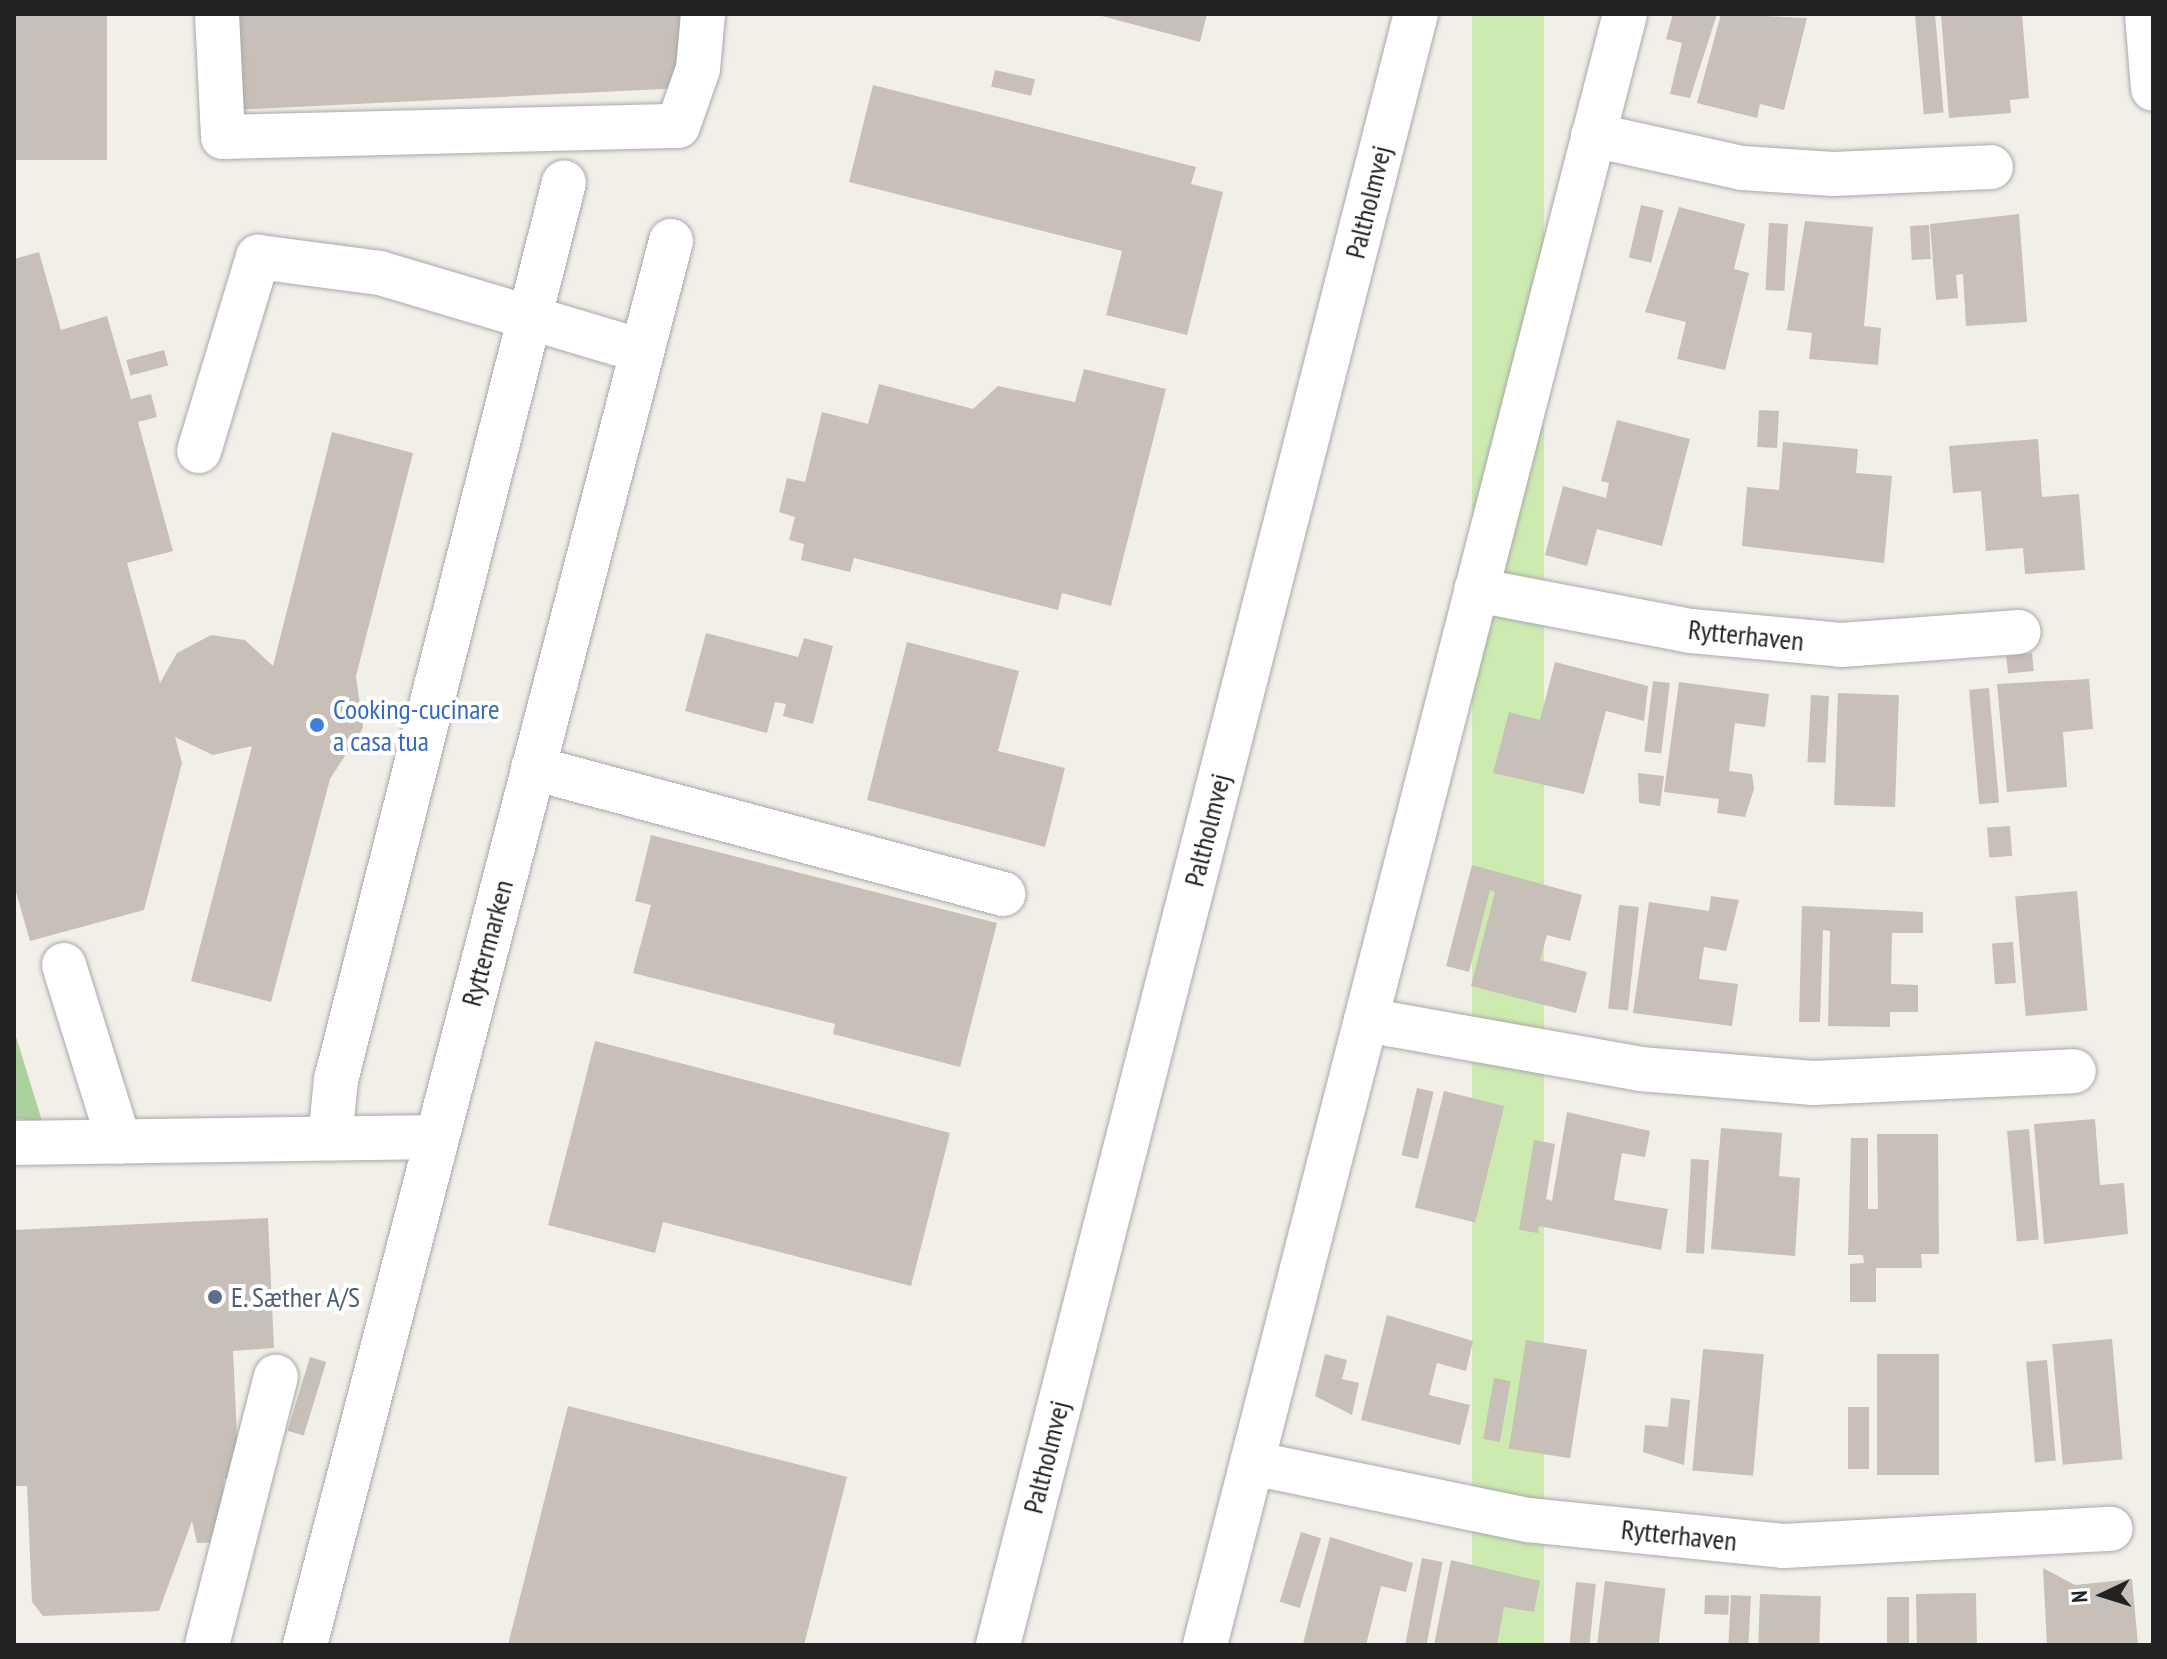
<!DOCTYPE html>
<meta charset="utf-8">
<style>
body{margin:0}
#map{position:relative;width:2167px;height:1659px;overflow:hidden;background:#f2efe9;font-family:"PT Sans Narrow",sans-serif}
div>[style]{position:absolute}
.grass>*{inset:0;background:#cdebb0;transform-origin:0 0}
.forest>*{inset:0;background:#add19e}
.building>*{inset:0;background:#c7bfb8;transform-origin:0 0}
.roads{filter:drop-shadow(0 0 2px #a9a9a9) drop-shadow(0 0 2px #a9a9a9)}
.minor>*{height:44px;margin:-22px;padding:0 22px;transform-origin:22px;border-radius:22px;background:#fff}
.dots>*{width:22px;height:22px;translate:-50% -50%;box-sizing:border-box;border:4px solid #fff;border-radius:50%}
span{translate:-50% -50%;white-space:nowrap;text-align:center;line-height:1.15;-webkit-text-stroke:8px #fff;paint-order:stroke}
.street-label{font-size:28px;color:#222}
.shop-label{font-size:28px;color:#366cbe}
.left{translate:0 -50%;text-align:left}
.service-label{font-size:28px;color:#4e5e75}
.frame{position:absolute;inset:0;border:16px solid #222;pointer-events:none}
.north{position:absolute;left:2063px;top:1555px;width:80px;height:80px;-webkit-text-stroke:6px #fff;paint-order:stroke;rotate:266deg;font-size:22px;font-weight:700;line-height:32px;text-align:center;color:#222}
.north::after{content:'';display:block;margin:auto;width:28px;height:36px;background:#222;clip-path:polygon(50% 0,100% 100%,50% 72%,0 100%)}
</style>
<div id="map">
<div class="grass">
<i style="left:1472px;top:14px;width:72px;height:1684px"></i>
</div>
<div class="forest">
<i style="clip-path:polygon(14px 1030px,42px 1121px,14px 1119px)"></i>
</div>
<div class="building">
<i style="left:14px;top:14px;width:93px;height:146px"></i>
<i style="clip-path:polygon(226px 14px,680px 14px,683px 88px,231px 110px)"></i>
<i style="clip-path:polygon(1094px 14px,1207px 14px,1200px 42px)"></i>
<i style="clip-path:polygon(1673px 14px,1717px 14px,1690px 98px,1670px 94px,1682px 43px,1666px 39px)"></i>
<i style="clip-path:polygon(1721px 14px,1807px 18px,1784px 110px,1760px 104px,1757px 118px,1697px 103px)"></i>
<i style="left:1935px;top:14px;width:99px;height:20px;rotate:85deg"></i>
<i style="clip-path:polygon(1941px 14px,2022px 14px,2029px 98px,2010px 100px,2011px 113px,1949px 118px)"></i>
<i style="left:995px;top:70px;width:41px;height:17px;rotate:13deg"></i>
<i style="clip-path:polygon(873px 85px,1196px 167px,1191px 184px,1223px 192px,1187px 335px,1106px 315px,1122px 251px,849px 182px)"></i>
<i style="left:1641px;top:205px;width:23px;height:54px;rotate:13deg"></i>
<i style="clip-path:polygon(1679px 207px,1745px 224px,1734px 269px,1749px 273px,1725px 370px,1677px 359px,1686px 322px,1645px 312px)"></i>
<i style="clip-path:polygon(2019px 214px,2027px 322px,1966px 326px,1963px 274px,1956px 275px,1958px 298px,1936px 300px,1930px 224px)"></i>
<i style="clip-path:polygon(1805px 221px,1873px 227px,1864px 326px,1881px 328px,1878px 365px,1809px 359px,1812px 333px,1787px 330px)"></i>
<i style="left:1769px;top:223px;width:19px;height:67px;rotate:3deg"></i>
<i style="left:1929px;top:225px;width:34px;height:19px;rotate:87deg"></i>
<i style="clip-path:polygon(39px 252px,61px 330px,107px 316px,131px 399px,151px 394px,157px 417px,138px 422px,173px 551px,127px 563px,160px 683px,177px 653px,211px 635px,245px 640px,273px 666px,332px 432px,413px 453px,356px 676px,363px 728px,330px 779px,271px 1002px,191px 981px,252px 746px,213px 755px,175px 737px,182px 763px,144px 910px,30px 941px,14px 885px,14px 259px)"></i>
<i style="left:164px;top:350px;width:16px;height:39px;rotate:75deg"></i>
<i style="clip-path:polygon(1084px 369px,1166px 389px,1111px 606px,1062px 593px,1058px 610px,854px 558px,850px 572px,801px 560px,804px 544px,789px 540px,795px 517px,779px 512px,787px 478px,805px 482px,822px 412px,868px 424px,879px 384px,973px 409px,998px 386px,1075px 402px)"></i>
<i style="left:1759px;top:410px;width:20px;height:37px;rotate:3deg"></i>
<i style="clip-path:polygon(1617px 420px,1690px 439px,1662px 546px,1597px 529px,1587px 566px,1545px 555px,1563px 486px,1606px 498px,1609px 483px,1601px 481px)"></i>
<i style="clip-path:polygon(2038px 439px,2042px 497px,2079px 494px,2085px 570px,2025px 574px,2023px 548px,1986px 551px,1981px 491px,1953px 493px,1949px 446px)"></i>
<i style="clip-path:polygon(1783px 442px,1858px 449px,1856px 473px,1892px 476px,1884px 563px,1742px 546px,1747px 487px,1779px 490px)"></i>
<i style="clip-path:polygon(706px 633px,798px 657px,804px 638px,833px 646px,813px 724px,783px 716px,786px 704px,775px 702px,767px 733px,685px 711px)"></i>
<i style="clip-path:polygon(907px 642px,1019px 671px,998px 751px,1065px 768px,1045px 847px,867px 800px)"></i>
<i style="left:2032px;top:653px;width:18px;height:26px;rotate:84deg"></i>
<i style="clip-path:polygon(1555px 662px,1648px 686px,1644px 721px,1606px 711px,1584px 794px,1493px 773px,1509px 712px,1540px 720px)"></i>
<i style="clip-path:polygon(2089px 679px,2093px 729px,2063px 732px,2067px 787px,2007px 792px,1997px 684px)"></i>
<i style="left:1653px;top:681px;width:17px;height:71px;rotate:7deg"></i>
<i style="clip-path:polygon(1679px 682px,1769px 694px,1765px 727px,1735px 723px,1729px 771px,1752px 774px,1754px 789px,1745px 817px,1717px 813px,1719px 799px,1664px 792px)"></i>
<i style="left:1989px;top:688px;width:115px;height:20px;rotate:85deg"></i>
<i style="left:1838px;top:693px;width:61px;height:112px;rotate:2deg"></i>
<i style="left:1811px;top:695px;width:18px;height:67px;rotate:3deg"></i>
<i style="clip-path:polygon(1638px 773px,1664px 776px,1660px 806px,1639px 803px)"></i>
<i style="left:2010px;top:826px;width:30px;height:23px;rotate:86deg"></i>
<i style="clip-path:polygon(651px 835px,997px 923px,960px 1067px,833px 1034px,835px 1024px,633px 973px,651px 905px,635px 901px)"></i>
<i style="clip-path:polygon(1472px 865px,1582px 895px,1570px 941px,1547px 935px,1540px 960px,1587px 972px,1576px 1013px,1471px 986px,1495px 892px,1490px 890px,1469px 972px,1446px 966px)"></i>
<i style="left:2077px;top:891px;width:120px;height:62px;rotate:85deg"></i>
<i style="clip-path:polygon(1711px 896px,1739px 900px,1726px 951px,1704px 947px,1699px 979px,1738px 984px,1732px 1026px,1633px 1013px,1649px 902px,1709px 911px)"></i>
<i style="left:1619px;top:905px;width:20px;height:104px;rotate:6deg"></i>
<i style="clip-path:polygon(1802px 906px,1923px 912px,1923px 933px,1892px 933px,1891px 984px,1918px 985px,1918px 1012px,1890px 1012px,1890px 1027px,1828px 1026px,1830px 931px,1823px 930px,1820px 1022px,1799px 1022px)"></i>
<i style="left:2013px;top:942px;width:41px;height:21px;rotate:86deg"></i>
<i style="clip-path:polygon(595px 1041px,950px 1133px,911px 1286px,663px 1222px,655px 1253px,548px 1225px)"></i>
<i style="left:1417px;top:1088px;width:17px;height:69px;rotate:13deg"></i>
<i style="left:1444px;top:1091px;width:62px;height:120px;rotate:14deg"></i>
<i style="clip-path:polygon(1567px 1112px,1650px 1131px,1645px 1157px,1622px 1153px,1614px 1200px,1668px 1209px,1661px 1250px,1539px 1226px,1538px 1233px,1519px 1230px,1534px 1140px,1555px 1144px,1546px 1199px,1552px 1201px)"></i>
<i style="clip-path:polygon(2095px 1119px,2100px 1185px,2124px 1183px,2128px 1234px,2044px 1244px,2034px 1124px)"></i>
<i style="clip-path:polygon(1721px 1128px,1782px 1133px,1779px 1176px,1800px 1178px,1795px 1256px,1711px 1249px)"></i>
<i style="left:2029px;top:1129px;width:111px;height:22px;rotate:85deg"></i>
<i style="clip-path:polygon(1877px 1134px,1938px 1134px,1939px 1254px,1921px 1254px,1922px 1268px,1876px 1268px,1876px 1302px,1850px 1302px,1850px 1264px,1864px 1263px,1863px 1255px,1848px 1255px,1851px 1138px,1868px 1138px,1868px 1209px,1878px 1209px)"></i>
<i style="left:1691px;top:1159px;width:18px;height:94px;rotate:3deg"></i>
<i style="clip-path:polygon(268px 1218px,274px 1348px,233px 1351px,239px 1479px,224px 1479px,221px 1542px,197px 1543px,192px 1521px,159px 1611px,43px 1616px,32px 1602px,27px 1486px,14px 1486px,14px 1230px)"></i>
<i style="clip-path:polygon(1387px 1315px,1473px 1341px,1466px 1371px,1437px 1363px,1429px 1395px,1470px 1405px,1460px 1445px,1361px 1420px)"></i>
<i style="left:2112px;top:1339px;width:121px;height:60px;rotate:85deg"></i>
<i style="left:1526px;top:1340px;width:62px;height:110px;rotate:9deg"></i>
<i style="left:1703px;top:1349px;width:61px;height:122px;rotate:5deg"></i>
<i style="clip-path:polygon(1325px 1354px,1347px 1360px,1342px 1379px,1359px 1383px,1352px 1415px,1315px 1396px)"></i>
<i style="left:1877px;top:1354px;width:62px;height:121px"></i>
<i style="left:310px;top:1357px;width:17px;height:77px;rotate:17deg"></i>
<i style="left:2047px;top:1360px;width:101px;height:21px;rotate:85deg"></i>
<i style="left:1494px;top:1378px;width:17px;height:62px;rotate:10deg"></i>
<i style="clip-path:polygon(1671px 1398px,1690px 1400px,1684px 1465px,1643px 1452px,1645px 1425px,1668px 1427px)"></i>
<i style="clip-path:polygon(568px 1406px,847px 1477px,804px 1645px,508px 1645px)"></i>
<i style="left:1848px;top:1407px;width:21px;height:62px"></i>
<i style="left:1301px;top:1532px;width:21px;height:73px;rotate:17deg"></i>
<i style="clip-path:polygon(1330px 1537px,1413px 1563px,1406px 1592px,1381px 1586px,1366px 1645px,1303px 1644px)"></i>
<i style="left:1422px;top:1558px;width:21px;height:88px;rotate:11deg"></i>
<i style="clip-path:polygon(1451px 1560px,1540px 1581px,1534px 1612px,1504px 1607px,1497px 1645px,1434px 1645px)"></i>
<i style="clip-path:polygon(2043px 1568px,2075px 1585px,2132px 1579px,2138px 1645px,2047px 1645px)"></i>
<i style="left:1605px;top:1581px;width:61px;height:64px;rotate:7deg"></i>
<i style="left:1576px;top:1582px;width:20px;height:63px;rotate:6deg"></i>
<i style="left:1976px;top:1593px;width:52px;height:60px;rotate:89deg"></i>
<i style="left:1760px;top:1594px;width:61px;height:51px;rotate:2deg"></i>
<i style="left:1705px;top:1595px;width:24px;height:19px;rotate:2deg"></i>
<i style="left:1731px;top:1595px;width:20px;height:50px;rotate:3deg"></i>
<i style="left:1887px;top:1597px;width:22px;height:48px"></i>
</div>
<div class="roads">
<div class="minor">
<i style="left:217px;top:14px;width:123px;rotate:87.2deg"></i>
<i style="left:223px;top:137px;width:455px;rotate:-1.4deg"></i>
<i style="left:678px;top:126px;width:60px;rotate:-70.7deg"></i>
<i style="left:698px;top:69px;width:55px;rotate:-84.8deg"></i>
<i style="left:2147px;top:14px;width:75px;rotate:85.4deg"></i>
<i style="left:1593px;top:135px;width:153px;rotate:12.5deg"></i>
<i style="left:1742px;top:168px;width:91px;rotate:3.8deg"></i>
<i style="left:1833px;top:174px;width:158px;rotate:-2.5deg"></i>
<i style="left:199px;top:451px;width:203px;rotate:-73.1deg"></i>
<i style="left:258px;top:257px;width:123px;rotate:7.5deg"></i>
<i style="left:380px;top:273px;width:273px;rotate:16.6deg"></i>
<i style="left:1476px;top:590px;width:219px;rotate:10.8deg"></i>
<i style="left:1691px;top:631px;width:151px;rotate:5.3deg"></i>
<i style="left:1841px;top:645px;width:178px;rotate:-4.2deg"></i>
<i style="left:533px;top:768px;width:487px;rotate:15deg"></i>
<i style="left:64px;top:965px;width:185px;rotate:72.7deg"></i>
<i style="left:1366px;top:1020px;width:278px;rotate:10.1deg"></i>
<i style="left:1640px;top:1069px;width:174px;rotate:4.6deg"></i>
<i style="left:1813px;top:1083px;width:261px;rotate:-2.6deg"></i>
<i style="left:330px;top:1138px;width:58px;rotate:-84.1deg"></i>
<i style="left:336px;top:1080px;width:926px;rotate:-75.75deg"></i>
<i style="left:14px;top:1143px;width:422px;rotate:-0.8deg"></i>
<i style="left:1252px;top:1463px;width:282px;rotate:11.7deg"></i>
<i style="left:1528px;top:1520px;width:256px;rotate:5.8deg"></i>
<i style="left:1783px;top:1546px;width:328px;rotate:-3deg"></i>
<i style="left:207px;top:1645px;width:277px;rotate:-75.6deg"></i>
<i style="left:305px;top:1645px;width:1451px;rotate:-75.39deg"></i>
<i style="left:998px;top:1645px;width:1684px;rotate:-75.63deg"></i>
<i style="left:1205px;top:1645px;width:1684px;rotate:-75.56deg"></i>
</div>
</div>
<div class="dots">
<i style="left:317px;top:725px;background:#3f7fe0"></i>
<i style="left:215px;top:1297px;background:#5c6f8a"></i>
</div>
<div class="street-label">
<span style="left:1368px;top:202px;rotate:-76deg">Paltholmvej</span>
<span style="left:1746px;top:635px;rotate:6deg">Rytterhaven</span>
<span style="left:1207px;top:830px;rotate:-76deg">Paltholmvej</span>
<span style="left:487px;top:943px;rotate:-75deg">Ryttermarken</span>
<span style="left:1046px;top:1457px;rotate:-76deg">Paltholmvej</span>
<span style="left:1679px;top:1535px;rotate:6deg">Rytterhaven</span>
</div>
<div class="shop-label">
<span class="left" style="left:333px;top:725px">Cooking-cucinare<br>a casa tua</span>
</div>
<div class="service-label">
<span class="left" style="left:231px;top:1297px">E. Sæther A/S</span>
</div>
<div class="frame"></div>
<div class="north">N</div>
</div>
